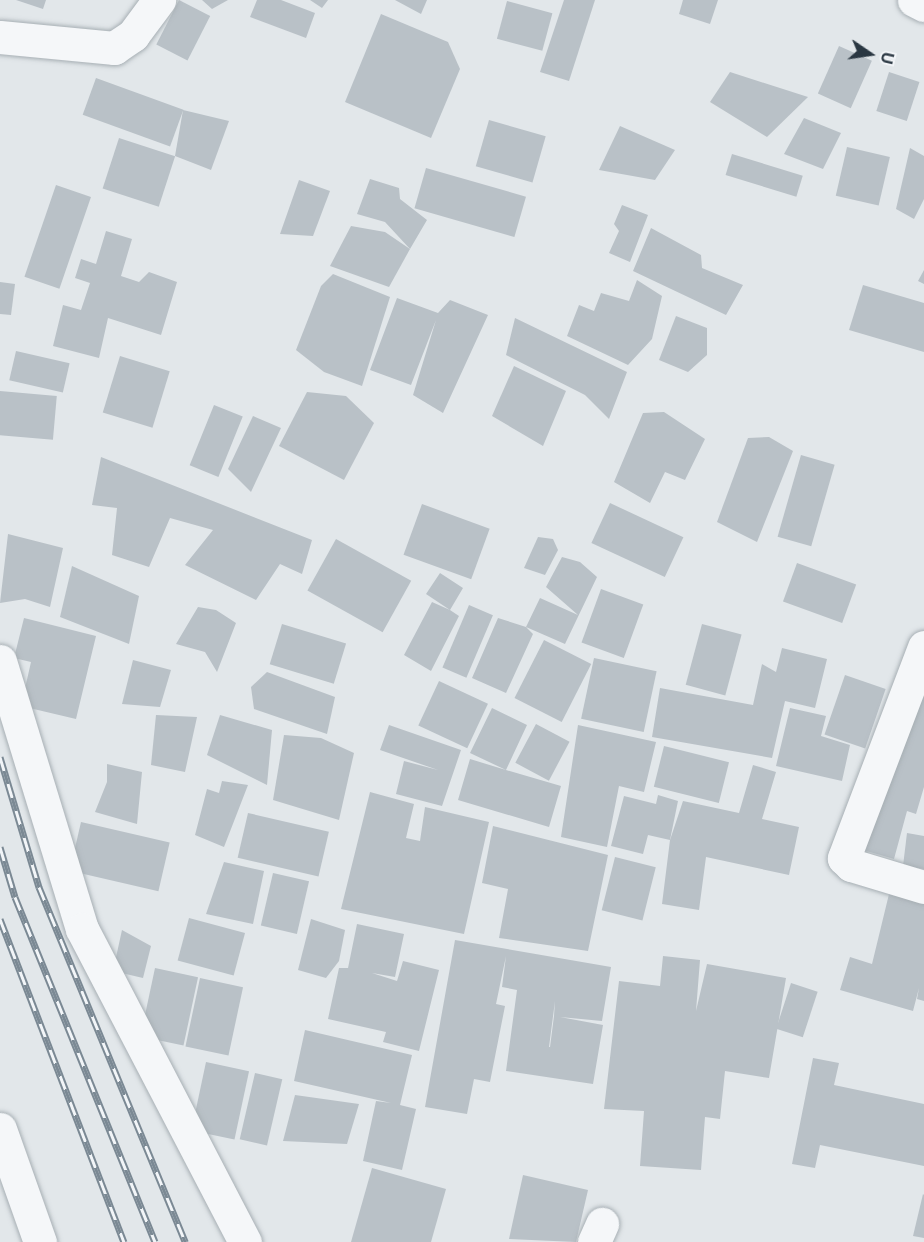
<!DOCTYPE html>
<style>
body{margin:0}
#map{position:relative;width:924px;height:1242px;overflow:hidden;background:#e2e7ea;font-family:Inter,sans-serif}
div>[style]{position:absolute}
.building>*{inset:0;background:#b9c1c7;transform-origin:0 0}
.roads{filter:drop-shadow(0 0 2px #a7afb4) drop-shadow(0 0 2px #a7afb4)}
.street>*{height:33px;margin:-16.5px;padding:0 16.5px;transform-origin:16.5px;border-radius:16.5px;background:#f5f7f9}
.rail>*{height:7px;margin-top:-3.5px;transform-origin:0;background:repeating-linear-gradient(90deg,#f2f5f8 0 14px,#7b8994 0 28px);box-sizing:border-box;border-block:2px solid #7b8994}
span{translate:-50% -50%;white-space:nowrap;text-align:center;line-height:1.15;-webkit-text-stroke:5px #f2f5f8;paint-order:stroke}
.north{position:absolute;left:840px;top:24px;width:60px;height:60px;-webkit-text-stroke:4px #f2f5f8;paint-order:stroke;rotate:103deg;font-size:16px;font-weight:700;line-height:24px;text-align:center;color:#2a3742}
.north::after{content:'';display:block;margin:auto;width:21px;height:27px;background:#2a3742;clip-path:polygon(50% 0,100% 100%,50% 72%,0 100%)}
</style>
<div id="map">
<div class="building">
<i style="clip-path:polygon(16px 0,46px 0,43px 9px)"></i>
<i style="left:179px;top:0;width:35px;height:50px;rotate:27deg"></i>
<i style="clip-path:polygon(202px 0,228px 0,212px 9px)"></i>
<i style="clip-path:polygon(257px 0,281px 0,315px 13px,306px 38px,250px 17px)"></i>
<i style="clip-path:polygon(310px 0,328px 0,322px 8px)"></i>
<i style="clip-path:polygon(395px 0,427px 0,421px 14px)"></i>
<i style="clip-path:polygon(564px 0,595px 0,569px 81px,540px 72px)"></i>
<i style="clip-path:polygon(683px 0,718px 0,710px 24px,679px 14px)"></i>
<i style="left:507px;top:1px;width:47px;height:39px;rotate:15deg"></i>
<i style="clip-path:polygon(381px 14px,448px 42px,460px 69px,431px 138px,345px 102px)"></i>
<i style="left:839px;top:46px;width:36px;height:52px;rotate:24deg"></i>
<i style="clip-path:polygon(730px 72px,808px 97px,767px 137px,710px 102px)"></i>
<i style="left:889px;top:72px;width:32px;height:41px;rotate:18deg"></i>
<i style="left:96px;top:78px;width:93px;height:39px;rotate:20deg"></i>
<i style="clip-path:polygon(183px 110px,229px 121px,211px 170px,175px 156px)"></i>
<i style="clip-path:polygon(804px 118px,841px 133px,823px 169px,784px 154px)"></i>
<i style="left:489px;top:120px;width:59px;height:48px;rotate:16deg"></i>
<i style="clip-path:polygon(620px 126px,675px 150px,655px 180px,599px 170px)"></i>
<i style="left:119px;top:138px;width:59px;height:53px;rotate:18deg"></i>
<i style="left:847px;top:147px;width:44px;height:50px;rotate:13deg"></i>
<i style="clip-path:polygon(910px 148px,924px 156px,924px 199px,914px 219px,896px 209px)"></i>
<i style="left:732px;top:154px;width:74px;height:22px;rotate:17deg"></i>
<i style="left:426px;top:168px;width:104px;height:42px;rotate:16deg"></i>
<i style="clip-path:polygon(370px 179px,399px 188px,400px 199px,427px 220px,410px 249px,385px 222px,357px 214px)"></i>
<i style="clip-path:polygon(299px 180px,330px 191px,313px 236px,280px 234px)"></i>
<i style="left:56px;top:185px;width:37px;height:97px;rotate:19deg"></i>
<i style="clip-path:polygon(622px 205px,648px 215px,630px 262px,609px 253px,619px 231px,614px 224px)"></i>
<i style="clip-path:polygon(351px 226px,385px 232px,410px 249px,389px 287px,330px 266px)"></i>
<i style="clip-path:polygon(651px 228px,701px 255px,702px 268px,743px 285px,726px 315px,633px 271px)"></i>
<i style="clip-path:polygon(106px 231px,132px 239px,121px 276px,139px 282px,149px 272px,177px 282px,161px 335px,108px 318px,99px 358px,53px 346px,63px 305px,81px 310px,90px 283px,75px 278px,81px 259px,96px 264px)"></i>
<i style="clip-path:polygon(924px 270px,924px 284px,918px 281px)"></i>
<i style="clip-path:polygon(333px 274px,390px 297px,362px 386px,324px 372px,296px 350px,321px 286px)"></i>
<i style="clip-path:polygon(637px 280px,662px 296px,652px 339px,628px 365px,567px 336px,579px 305px,594px 311px,601px 293px,629px 301px)"></i>
<i style="clip-path:polygon(0 282px,15px 284px,11px 315px,0 314px)"></i>
<i style="clip-path:polygon(863px 285px,924px 303px,924px 352px,849px 330px)"></i>
<i style="clip-path:polygon(397px 298px,438px 313px,450px 300px,488px 315px,443px 413px,413px 395px,436px 320px,411px 385px,370px 370px)"></i>
<i style="clip-path:polygon(676px 316px,707px 328px,707px 355px,688px 372px,659px 360px)"></i>
<i style="clip-path:polygon(515px 318px,627px 372px,609px 419px,585px 395px,506px 355px)"></i>
<i style="left:16px;top:351px;width:55px;height:30px;rotate:13deg"></i>
<i style="left:120px;top:356px;width:52px;height:59px;rotate:17deg"></i>
<i style="clip-path:polygon(514px 366px,566px 391px,543px 446px,492px 416px)"></i>
<i style="left:0;top:391px;width:57px;height:44px;rotate:5deg"></i>
<i style="clip-path:polygon(307px 392px,346px 396px,374px 423px,344px 480px,279px 446px)"></i>
<i style="left:214px;top:405px;width:31px;height:65px;rotate:22deg"></i>
<i style="clip-path:polygon(664px 412px,705px 439px,685px 480px,665px 472px,650px 503px,614px 482px,643px 413px)"></i>
<i style="clip-path:polygon(253px 416px,281px 428px,251px 492px,228px 469px)"></i>
<i style="clip-path:polygon(769px 437px,793px 451px,757px 542px,717px 522px,748px 438px)"></i>
<i style="left:801px;top:455px;width:35px;height:85px;rotate:16deg"></i>
<i style="clip-path:polygon(101px 457px,312px 540px,302px 574px,280px 564px,256px 600px,185px 565px,213px 530px,170px 518px,149px 567px,112px 555px,117px 508px,92px 505px)"></i>
<i style="left:610px;top:503px;width:81px;height:44px;rotate:25deg"></i>
<i style="left:422px;top:504px;width:72px;height:54px;rotate:20deg"></i>
<i style="clip-path:polygon(8px 534px,63px 548px,50px 607px,25px 599px,0 603px)"></i>
<i style="clip-path:polygon(538px 537px,553px 539px,558px 550px,545px 575px,524px 568px)"></i>
<i style="left:336px;top:539px;width:86px;height:59px;rotate:29deg"></i>
<i style="clip-path:polygon(562px 557px,580px 562px,597px 577px,565px 644px,526px 627px,533px 634px,506px 693px,472px 678px,498px 618px,526px 627px,540px 598px,578px 615px,546px 587px)"></i>
<i style="left:797px;top:563px;width:63px;height:41px;rotate:20deg"></i>
<i style="clip-path:polygon(72px 566px,139px 596px,129px 644px,60px 617px)"></i>
<i style="clip-path:polygon(440px 573px,463px 588px,450px 610px,459px 616px,431px 671px,404px 655px,432px 602px,450px 610px,426px 594px)"></i>
<i style="left:601px;top:589px;width:45px;height:57px;rotate:20deg"></i>
<i style="left:469px;top:605px;width:26px;height:68px;rotate:23deg"></i>
<i style="clip-path:polygon(198px 607px,216px 610px,236px 623px,217px 672px,205px 652px,176px 644px)"></i>
<i style="clip-path:polygon(24px 618px,96px 636px,76px 719px,21px 706px,31px 662px,14px 658px)"></i>
<i style="left:282px;top:624px;width:67px;height:42px;rotate:17deg"></i>
<i style="left:702px;top:624px;width:41px;height:63px;rotate:15deg"></i>
<i style="left:544px;top:640px;width:53px;height:65px;rotate:27deg"></i>
<i style="clip-path:polygon(782px 648px,827px 659px,815px 708px,785px 701px,772px 758px,652px 737px,660px 688px,753px 705px,762px 664px,776px 672px)"></i>
<i style="left:594px;top:658px;width:64px;height:62px;rotate:12deg"></i>
<i style="clip-path:polygon(133px 660px,171px 670px,160px 707px,122px 704px)"></i>
<i style="clip-path:polygon(924px 664px,924px 787px,916px 814px,907px 811px,894px 859px,856px 848px)"></i>
<i style="clip-path:polygon(267px 672px,335px 697px,327px 734px,254px 709px,251px 687px)"></i>
<i style="left:845px;top:675px;width:43px;height:63px;rotate:19deg"></i>
<i style="left:439px;top:681px;width:54px;height:49px;rotate:25deg"></i>
<i style="clip-path:polygon(492px 708px,527px 725px,506px 770px,561px 786px,549px 827px,458px 800px,470px 759px,506px 770px,470px 753px)"></i>
<i style="clip-path:polygon(790px 708px,826px 716px,821px 736px,850px 745px,842px 781px,776px 766px)"></i>
<i style="clip-path:polygon(156px 715px,197px 717px,185px 772px,151px 765px)"></i>
<i style="clip-path:polygon(220px 715px,272px 730px,267px 785px,207px 755px)"></i>
<i style="left:536px;top:724px;width:38px;height:44px;rotate:28deg"></i>
<i style="clip-path:polygon(389px 725px,461px 750px,442px 806px,396px 794px,404px 761px,438px 770px,380px 750px)"></i>
<i style="clip-path:polygon(578px 725px,656px 742px,644px 792px,619px 786px,607px 847px,561px 837px)"></i>
<i style="clip-path:polygon(284px 735px,321px 738px,354px 753px,339px 820px,273px 800px)"></i>
<i style="left:664px;top:746px;width:67px;height:42px;rotate:14deg"></i>
<i style="clip-path:polygon(107px 764px,142px 772px,137px 824px,95px 812px,107px 782px)"></i>
<i style="clip-path:polygon(753px 765px,776px 772px,762px 819px,799px 827px,789px 875px,706px 857px,699px 910px,662px 904px,670px 840px,683px 801px,739px 813px)"></i>
<i style="clip-path:polygon(222px 781px,248px 785px,224px 847px,195px 835px,207px 789px,219px 793px)"></i>
<i style="clip-path:polygon(370px 792px,414px 804px,406px 838px,420px 841px,425px 807px,489px 822px,464px 934px,341px 909px)"></i>
<i style="clip-path:polygon(658px 795px,678px 801px,670px 840px,648px 835px,643px 854px,611px 846px,624px 796px,656px 804px)"></i>
<i style="left:248px;top:813px;width:83px;height:46px;rotate:13deg"></i>
<i style="left:81px;top:822px;width:91px;height:50px;rotate:13deg"></i>
<i style="clip-path:polygon(493px 826px,608px 855px,588px 951px,499px 938px,508px 889px,482px 883px)"></i>
<i style="clip-path:polygon(907px 833px,924px 836px,924px 869px,903px 866px)"></i>
<i style="left:615px;top:857px;width:42px;height:55px;rotate:14deg"></i>
<i style="clip-path:polygon(224px 862px,264px 871px,253px 924px,206px 914px)"></i>
<i style="left:273px;top:873px;width:37px;height:54px;rotate:13deg"></i>
<i style="clip-path:polygon(889px 894px,924px 903px,924px 1001px,917px 999px,919px 988px,913px 1011px,840px 990px,850px 957px,872px 964px)"></i>
<i style="left:189px;top:918px;width:58px;height:44px;rotate:15deg"></i>
<i style="clip-path:polygon(311px 919px,345px 930px,339px 961px,326px 978px,298px 970px)"></i>
<i style="clip-path:polygon(357px 924px,404px 934px,395px 977px,372px 973px,397px 981px,403px 961px,439px 970px,419px 1051px,383px 1042px,386px 1032px,328px 1019px,339px 968px,348px 968px)"></i>
<i style="clip-path:polygon(122px 930px,151px 946px,143px 978px,113px 971px)"></i>
<i style="clip-path:polygon(evenodd,455px 940px,611px 967px,602px 1021px,560px 1017px,603px 1025px,593px 1084px,506px 1071px,517px 990px,502px 987px,506px 956px,496px 1004px,505px 1006px,490px 1082px,474px 1079px,467px 1114px,425px 1107px,455px 940px,555px 1001px,554px 1016px,550px 1047px,549px 1047px,555px 1001px)"></i>
<i style="clip-path:polygon(663px 956px,700px 960px,696px 1011px,707px 964px,786px 978px,769px 1078px,725px 1071px,720px 1119px,705px 1117px,701px 1170px,640px 1166px,644px 1111px,604px 1109px,619px 981px,660px 986px)"></i>
<i style="left:155px;top:968px;width:44px;height:70px;rotate:12deg"></i>
<i style="left:200px;top:978px;width:44px;height:70px;rotate:12deg"></i>
<i style="left:791px;top:983px;width:28px;height:48px;rotate:18deg"></i>
<i style="clip-path:polygon(305px 1030px,412px 1055px,400px 1105px,416px 1109px,402px 1170px,363px 1161px,376px 1101px,391px 1103px,294px 1081px)"></i>
<i style="clip-path:polygon(813px 1058px,839px 1063px,834px 1085px,924px 1104px,924px 1166px,820px 1145px,815px 1168px,792px 1164px)"></i>
<i style="left:206px;top:1062px;width:44px;height:70px;rotate:12deg"></i>
<i style="left:255px;top:1073px;width:28px;height:68px;rotate:13deg"></i>
<i style="clip-path:polygon(295px 1095px,359px 1104px,347px 1144px,283px 1141px)"></i>
<i style="clip-path:polygon(372px 1168px,446px 1189px,431px 1242px,351px 1242px)"></i>
<i style="clip-path:polygon(523px 1175px,588px 1190px,576px 1242px,509px 1239px)"></i>
<i style="clip-path:polygon(923px 1194px,924px 1195px,924px 1238px,913px 1236px)"></i>
</div>
<div class="roads">
<div class="street">
<i style="left:914px;top:0;width:11px;rotate:27deg"></i>
<i style="left:0;top:37px;width:115px;rotate:5.5deg"></i>
<i style="left:114px;top:48px;width:23px;rotate:-34deg"></i>
<i style="left:133px;top:35px;width:44px;rotate:-53.4deg"></i>
<i style="left:924px;top:647px;width:226px;rotate:110.8deg"></i>
<i style="left:844px;top:858px;width:10px;rotate:45deg"></i>
<i style="left:851px;top:865px;width:76px;rotate:16.8deg"></i>
<i style="left:0;top:661px;width:280px;rotate:73deg"></i>
<i style="left:82px;top:929px;width:353px;rotate:62.5deg"></i>
<i style="left:0;top:1129px;width:120px;rotate:70.5deg"></i>
<i style="left:594px;top:1242px;width:20px;rotate:-66deg"></i>
</div>
</div>
<div class="rail">
<i style="left:0;top:757px;width:136px;rotate:73.3deg"></i>
<i style="left:39px;top:887px;width:384px;rotate:67.6deg"></i>
<i style="left:0;top:847px;width:52px;rotate:73.3deg"></i>
<i style="left:15px;top:897px;width:372px;rotate:67.9deg"></i>
<i style="left:0;top:919px;width:346px;rotate:69deg"></i>
</div>
<div class="north">U</div>
</div>
